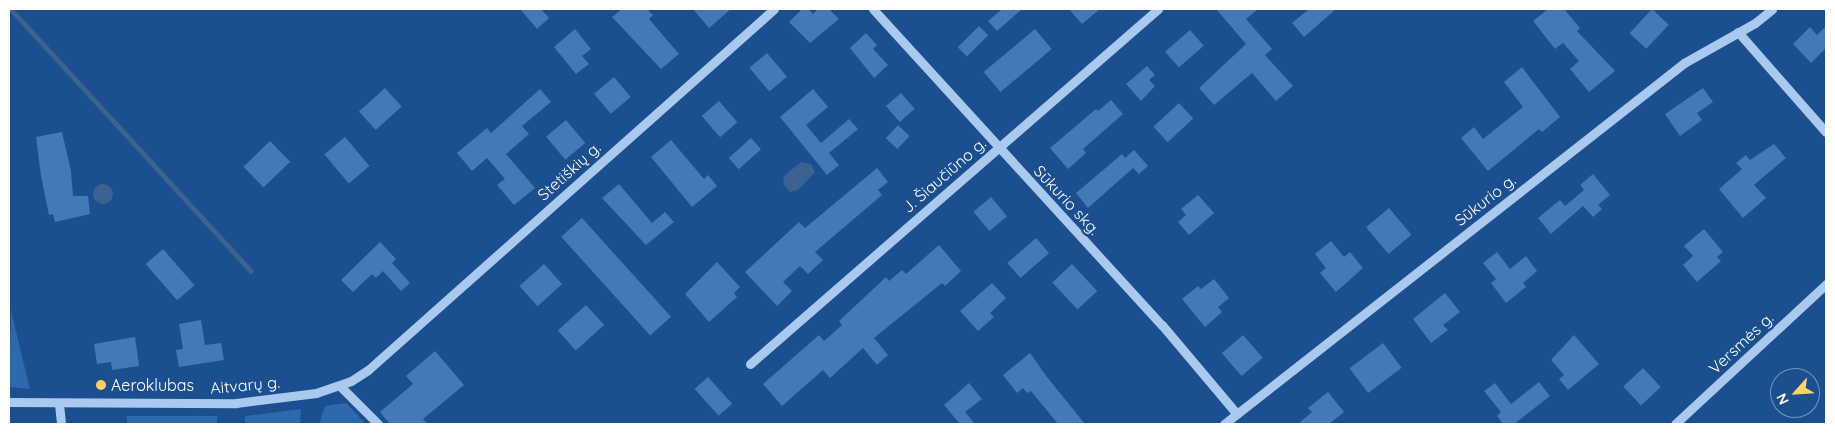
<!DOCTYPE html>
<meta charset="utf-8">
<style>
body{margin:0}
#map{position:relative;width:1835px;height:433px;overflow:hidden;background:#1b4f8f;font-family:Quicksand,sans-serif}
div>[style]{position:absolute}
.green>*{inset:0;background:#2e69ad;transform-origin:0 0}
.water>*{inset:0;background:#3c6290}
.round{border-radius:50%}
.stream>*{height:4.5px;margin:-2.25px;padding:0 2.25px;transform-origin:2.25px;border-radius:2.25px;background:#3c6290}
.building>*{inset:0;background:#4478b7;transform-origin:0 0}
.minor>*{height:9px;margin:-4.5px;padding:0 4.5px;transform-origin:4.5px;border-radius:4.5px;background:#a9c9ee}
.dots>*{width:14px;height:14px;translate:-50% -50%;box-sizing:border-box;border:2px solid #1b4f8f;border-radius:50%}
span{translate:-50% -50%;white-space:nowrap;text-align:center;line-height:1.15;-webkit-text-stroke:5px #1b4f8f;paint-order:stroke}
.street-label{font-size:16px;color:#fff}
.poi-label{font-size:16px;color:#fff}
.left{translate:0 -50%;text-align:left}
.frame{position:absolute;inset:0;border:10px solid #fff;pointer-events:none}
.north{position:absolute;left:1770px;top:368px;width:50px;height:50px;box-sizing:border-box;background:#1b4f8f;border:1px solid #7695bc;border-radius:50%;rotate:244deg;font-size:14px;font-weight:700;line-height:20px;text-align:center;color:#fff}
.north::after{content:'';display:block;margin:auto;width:18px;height:22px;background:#ffd166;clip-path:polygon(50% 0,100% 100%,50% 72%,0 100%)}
</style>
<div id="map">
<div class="green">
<i style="clip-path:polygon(11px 311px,30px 389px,9px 387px)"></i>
<i style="clip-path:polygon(346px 403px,366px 424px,319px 424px,325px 406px)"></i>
<i style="clip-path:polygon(301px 409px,300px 424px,245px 424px,245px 416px)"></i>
<i style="left:127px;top:416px;width:90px;height:8px"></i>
</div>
<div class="water">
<i style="clip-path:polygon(801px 162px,811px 164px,815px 172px,798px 190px,790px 192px,784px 185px,783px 177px)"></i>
<i class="round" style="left:93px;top:184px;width:20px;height:20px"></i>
</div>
<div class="stream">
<i style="left:11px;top:9px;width:355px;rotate:47.5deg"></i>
</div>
<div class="building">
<i style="clip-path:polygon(520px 9px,541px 9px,549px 18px,537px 29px)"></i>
<i style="clip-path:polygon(622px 9px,647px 9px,653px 15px,649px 19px,679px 54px,661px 69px,612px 17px)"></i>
<i style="clip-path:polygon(693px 9px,731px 9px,709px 28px)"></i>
<i style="clip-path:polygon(802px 9px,808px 9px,813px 14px,818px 9px,829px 9px,839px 19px,810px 43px,789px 22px)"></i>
<i style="clip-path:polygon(1002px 9px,1022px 9px,997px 31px,988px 21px)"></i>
<i style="clip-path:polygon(1069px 9px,1100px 9px,1082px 24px)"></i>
<i style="clip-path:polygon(1216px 9px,1258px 9px,1246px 19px,1272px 49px,1265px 55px,1293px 86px,1276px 101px,1252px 73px,1214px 105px,1199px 88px,1246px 44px)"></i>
<i style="clip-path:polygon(1309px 9px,1336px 9px,1304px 37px,1292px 23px)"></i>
<i style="clip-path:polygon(1548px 9px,1564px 9px,1580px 28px,1577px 31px,1615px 71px,1589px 92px,1570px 69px,1579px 61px,1563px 43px,1555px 49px,1533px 21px)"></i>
<i style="left:1652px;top:9px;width:23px;height:33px;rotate:43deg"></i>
<i style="left:979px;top:26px;width:13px;height:30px;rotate:45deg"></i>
<i style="clip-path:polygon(1826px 26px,1826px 48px,1811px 63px,1793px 44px,1810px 27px,1817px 35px)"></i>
<i style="clip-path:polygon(575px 29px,591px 49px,582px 56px,589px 64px,576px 74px,554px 47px)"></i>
<i style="left:1035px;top:29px;width:26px;height:67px;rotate:50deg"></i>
<i style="left:1190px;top:30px;width:21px;height:33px;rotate:49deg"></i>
<i style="clip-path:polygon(866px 33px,877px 45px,873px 49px,888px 65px,874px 78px,850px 48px)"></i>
<i style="left:767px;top:53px;width:31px;height:23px;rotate:50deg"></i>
<i style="clip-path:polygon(1147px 66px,1155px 75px,1149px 80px,1155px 86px,1141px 101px,1126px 84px)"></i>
<i style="clip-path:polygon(1522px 67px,1560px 117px,1542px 132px,1539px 129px,1488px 171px,1461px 138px,1474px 127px,1483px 139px,1523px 107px,1504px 82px)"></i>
<i style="left:614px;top:77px;width:26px;height:26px;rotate:50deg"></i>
<i style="left:385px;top:88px;width:25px;height:35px;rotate:48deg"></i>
<i style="clip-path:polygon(1703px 88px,1713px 102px,1697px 113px,1702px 120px,1680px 136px,1665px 114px)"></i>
<i style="clip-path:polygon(540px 89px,551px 102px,522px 126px,529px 134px,506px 154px,535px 188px,514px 205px,497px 185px,505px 179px,487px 158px,472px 171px,457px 153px,487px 128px,491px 133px)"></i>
<i style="clip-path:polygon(813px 89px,828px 107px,806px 125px,821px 143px,849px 119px,858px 129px,829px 153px,839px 165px,827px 175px,780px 117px)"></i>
<i style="left:901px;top:93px;width:21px;height:20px;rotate:49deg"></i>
<i style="clip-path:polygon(1111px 100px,1123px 114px,1083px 149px,1086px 153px,1068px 169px,1050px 148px,1096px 109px,1098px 111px)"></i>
<i style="left:719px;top:101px;width:28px;height:23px;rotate:49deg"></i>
<i style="left:1179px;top:103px;width:21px;height:35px;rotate:47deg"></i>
<i style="left:566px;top:120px;width:30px;height:26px;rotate:50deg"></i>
<i style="left:898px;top:125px;width:16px;height:18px;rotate:43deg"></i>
<i style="clip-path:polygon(62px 132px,71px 171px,73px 196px,88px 196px,90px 214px,55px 222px,53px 214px,49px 215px,41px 176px,36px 137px)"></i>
<i style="left:345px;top:137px;width:38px;height:27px;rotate:50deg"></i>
<i style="left:751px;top:138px;width:15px;height:30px;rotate:48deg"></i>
<i style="clip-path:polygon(671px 140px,704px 179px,708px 175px,717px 186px,692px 207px,651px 157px)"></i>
<i style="left:270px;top:141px;width:29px;height:37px;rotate:46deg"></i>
<i style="clip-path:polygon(1774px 144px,1786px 158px,1754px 185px,1766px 198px,1743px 218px,1719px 189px,1742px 169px,1736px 163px,1746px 155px,1750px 160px)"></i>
<i style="clip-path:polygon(1134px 150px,1148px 166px,1139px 174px,1133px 168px,1088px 208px,1076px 193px,1122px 154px,1125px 158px)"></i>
<i style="clip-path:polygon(877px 168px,888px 182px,878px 190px,882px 195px,815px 252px,823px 260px,808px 274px,800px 266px,783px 282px,792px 291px,777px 306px,745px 272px,799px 222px,805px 228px)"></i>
<i style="clip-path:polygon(1593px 174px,1610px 195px,1598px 205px,1602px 209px,1593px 217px,1583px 206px,1551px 234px,1538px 218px,1560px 200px,1565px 206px,1584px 190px,1580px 185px)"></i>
<i style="clip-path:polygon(619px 184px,652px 223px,665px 212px,674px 222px,646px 245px,602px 198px)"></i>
<i style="clip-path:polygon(1198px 195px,1214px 213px,1189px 235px,1178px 222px,1186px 215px,1181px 209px)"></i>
<i style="left:991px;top:197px;width:25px;height:23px;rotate:50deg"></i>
<i style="left:1389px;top:208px;width:35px;height:30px;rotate:50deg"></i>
<i style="left:582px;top:218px;width:133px;height:28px;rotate:48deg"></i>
<i style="clip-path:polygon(1704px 229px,1723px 252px,1717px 257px,1721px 261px,1697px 282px,1683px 265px,1693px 256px,1684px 246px)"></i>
<i style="left:1036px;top:238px;width:20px;height:38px;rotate:49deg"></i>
<i style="clip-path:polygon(1331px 241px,1344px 257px,1350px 252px,1363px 268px,1336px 292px,1320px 273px,1326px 268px,1315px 254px)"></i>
<i style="clip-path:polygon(380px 242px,396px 259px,392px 263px,410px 283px,401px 291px,383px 271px,376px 278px,372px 274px,353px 292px,341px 280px)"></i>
<i style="clip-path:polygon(939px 245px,961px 271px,945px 286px,942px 283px,874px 338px,888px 355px,877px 365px,863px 348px,830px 378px,823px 370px,782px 406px,763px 384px,819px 335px,824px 341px,842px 325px,839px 321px,886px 277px,889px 281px,902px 270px,906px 274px)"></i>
<i style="left:163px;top:249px;width:48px;height:23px;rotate:49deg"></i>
<i style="clip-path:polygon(1497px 252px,1510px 269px,1526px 256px,1537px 271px,1523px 283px,1526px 287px,1506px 303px,1491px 283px,1496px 279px,1483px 263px)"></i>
<i style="clip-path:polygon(717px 262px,740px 287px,734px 293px,737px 297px,709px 322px,685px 294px)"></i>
<i style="left:544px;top:264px;width:27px;height:33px;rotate:48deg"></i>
<i style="left:1072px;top:264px;width:37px;height:27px;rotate:47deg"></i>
<i style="clip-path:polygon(1214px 279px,1229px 298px,1218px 307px,1222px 312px,1205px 327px,1182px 299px,1198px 286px,1201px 289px)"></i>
<i style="clip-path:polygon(992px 283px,1006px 298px,990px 313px,994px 317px,978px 331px,960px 311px)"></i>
<i style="clip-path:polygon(1445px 293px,1460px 312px,1443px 325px,1448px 330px,1431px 343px,1413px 319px)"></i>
<i style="left:586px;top:305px;width:27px;height:38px;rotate:48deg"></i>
<i style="clip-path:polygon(201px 320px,205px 345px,221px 343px,224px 360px,179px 367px,176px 350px,183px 349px,179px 324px)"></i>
<i style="left:1243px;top:335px;width:30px;height:28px;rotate:49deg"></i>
<i style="clip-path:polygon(1574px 335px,1599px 364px,1568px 390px,1559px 379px,1564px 375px,1551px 360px)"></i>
<i style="clip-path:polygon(135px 337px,139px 366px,112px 370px,111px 362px,97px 364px,94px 344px)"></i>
<i style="left:1383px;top:343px;width:31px;height:42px;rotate:53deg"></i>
<i style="clip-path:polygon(435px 351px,464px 385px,423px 419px,428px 424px,390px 424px,380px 412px,413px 384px,406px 376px)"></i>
<i style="clip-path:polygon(1030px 353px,1047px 377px,1085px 424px,1058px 424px,1031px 391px,1027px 393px,1023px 388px,1017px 393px,1003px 375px)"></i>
<i style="left:1643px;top:368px;width:26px;height:27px;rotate:47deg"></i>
<i style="left:708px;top:377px;width:36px;height:18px;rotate:48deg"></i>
<i style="clip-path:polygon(1539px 382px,1550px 396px,1514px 424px,1503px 424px,1497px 416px,1501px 412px,1484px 391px,1495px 383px,1511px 404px)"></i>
<i style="clip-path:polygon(969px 383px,982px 399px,965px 412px,975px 424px,960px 424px,944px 405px)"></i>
<i style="clip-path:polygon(1328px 392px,1344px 412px,1329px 424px,1298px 424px,1312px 412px,1308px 408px)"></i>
</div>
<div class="minor">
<i style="left:873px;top:9px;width:428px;rotate:47.6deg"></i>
<i style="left:1162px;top:325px;width:116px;rotate:49.9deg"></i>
<i style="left:1738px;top:32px;width:133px;rotate:48.7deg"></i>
<i style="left:750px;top:364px;width:541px;rotate:-41.03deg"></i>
<i style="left:340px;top:386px;width:54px;rotate:45deg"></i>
<i style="left:9px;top:402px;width:227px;rotate:0.3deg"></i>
<i style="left:236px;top:403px;width:81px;rotate:-7.1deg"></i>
<i style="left:316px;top:393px;width:37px;rotate:-19deg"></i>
<i style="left:351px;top:381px;width:20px;rotate:-33deg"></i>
<i style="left:368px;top:370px;width:543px;rotate:-41.64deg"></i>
<i style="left:59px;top:404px;width:20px;rotate:84deg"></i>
<i style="left:1224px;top:424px;width:585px;rotate:-38.12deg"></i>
<i style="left:1684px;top:63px;width:81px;rotate:-29.4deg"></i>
<i style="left:1755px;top:23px;width:22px;rotate:-39deg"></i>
<i style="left:1675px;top:424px;width:206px;rotate:-42.8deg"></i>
</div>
<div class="dots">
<i style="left:101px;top:385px;background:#ffd166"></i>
</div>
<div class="street-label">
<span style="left:569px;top:171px;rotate:-42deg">Stetiškių g.</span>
<span style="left:944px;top:175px;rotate:-41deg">J. Šiaučiūno g.</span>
<span style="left:1067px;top:200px;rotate:47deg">Sūkurio skg.</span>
<span style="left:1485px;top:200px;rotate:-38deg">Sūkurio g.</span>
<span style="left:1741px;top:343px;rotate:-43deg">Versmės g.</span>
<span style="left:245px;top:385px;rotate:-5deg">Aitvarų g.</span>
</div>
<div class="poi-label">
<span class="left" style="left:111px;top:385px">Aeroklubas</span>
</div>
<div class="frame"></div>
<div class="north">N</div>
</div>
